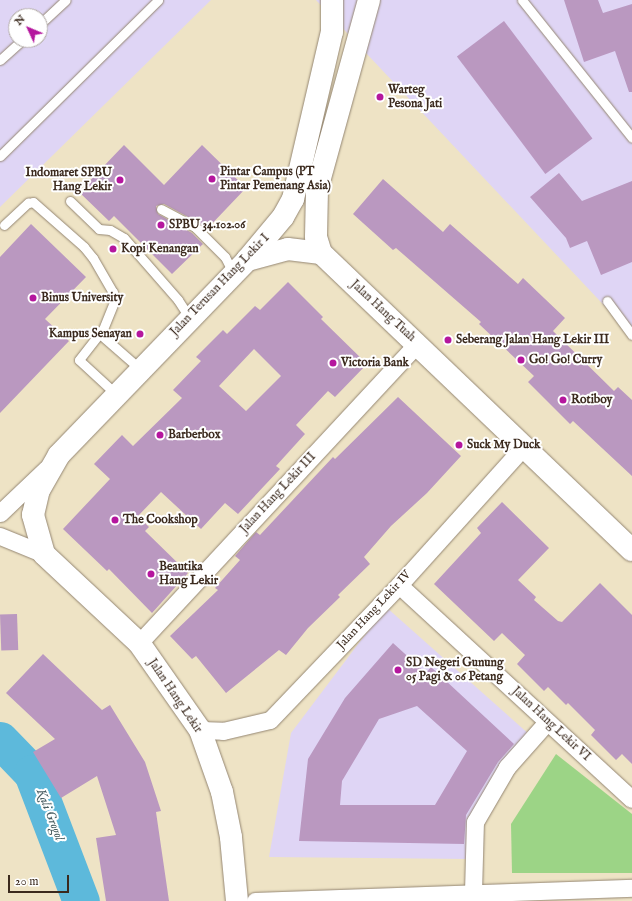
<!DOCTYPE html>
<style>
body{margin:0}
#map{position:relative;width:632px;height:901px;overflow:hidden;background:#eee3c5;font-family:"IM FELL English",serif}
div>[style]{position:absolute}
.built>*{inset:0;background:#dfd5f5}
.green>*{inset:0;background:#9cd486}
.river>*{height:37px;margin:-18.5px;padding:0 18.5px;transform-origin:18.5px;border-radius:18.5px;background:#5db9db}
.building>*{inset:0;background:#ba98c0;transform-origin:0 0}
.roads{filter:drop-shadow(0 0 1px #948672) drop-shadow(0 0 1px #948672)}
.lane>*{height:9px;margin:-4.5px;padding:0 4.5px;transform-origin:4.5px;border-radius:4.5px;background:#fff}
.street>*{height:17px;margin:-8.5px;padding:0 8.5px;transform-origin:8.5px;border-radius:8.5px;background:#fff}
.primary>*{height:22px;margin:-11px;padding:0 11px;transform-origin:11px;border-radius:11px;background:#fff}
.dots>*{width:11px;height:11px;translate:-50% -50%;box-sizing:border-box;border:2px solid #fff;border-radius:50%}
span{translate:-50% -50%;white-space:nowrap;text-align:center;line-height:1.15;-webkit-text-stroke:4px #fff;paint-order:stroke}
.poi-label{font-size:12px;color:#3b2a1e;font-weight:700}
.left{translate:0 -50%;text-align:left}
.right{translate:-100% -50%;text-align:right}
.street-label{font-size:12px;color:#3b2a1e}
.water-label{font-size:13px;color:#475c60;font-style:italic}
.north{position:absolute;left:8px;top:8px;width:40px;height:40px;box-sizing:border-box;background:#fff;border:1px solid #b1aaa5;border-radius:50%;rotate:314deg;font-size:11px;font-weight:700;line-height:16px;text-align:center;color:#3b2a1e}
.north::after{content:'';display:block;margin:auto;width:14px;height:18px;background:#b5179e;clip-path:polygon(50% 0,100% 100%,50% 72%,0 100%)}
.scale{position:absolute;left:8px;top:875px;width:61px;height:18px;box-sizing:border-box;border:2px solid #3b2a1e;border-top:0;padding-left:5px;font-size:12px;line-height:14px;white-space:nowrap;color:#3b2a1e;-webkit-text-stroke:3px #fff;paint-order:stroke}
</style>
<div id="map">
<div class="built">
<i style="clip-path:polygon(evenodd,0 0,211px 0,0 207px,0 0,16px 16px,40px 16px,40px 40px,16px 40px,16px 16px)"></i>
<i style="clip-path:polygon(316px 0,632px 0,632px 335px)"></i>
<i style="clip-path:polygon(386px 607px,531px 736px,476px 836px,469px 859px,269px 857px,291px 733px)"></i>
</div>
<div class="green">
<i style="clip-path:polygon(556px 754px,632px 814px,632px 873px,512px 873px,511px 824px)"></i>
</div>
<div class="river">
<i style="left:0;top:740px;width:46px;rotate:45.9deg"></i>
<i style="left:32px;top:773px;width:137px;rotate:69.1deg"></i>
</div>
<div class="building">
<i style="clip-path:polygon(564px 0,598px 0,603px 13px,632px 4px,632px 92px,629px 92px,615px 51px,584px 62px)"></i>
<i style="left:504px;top:21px;width:147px;height:59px;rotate:53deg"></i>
<i style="clip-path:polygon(124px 145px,164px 185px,202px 145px,246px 188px,206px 230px,199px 223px,164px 204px,156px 206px,158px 214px,192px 233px,203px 244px,172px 274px,114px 216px,109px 221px,79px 192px)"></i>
<i style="clip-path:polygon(559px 173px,582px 201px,632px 181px,632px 262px,601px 275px,587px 241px,570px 248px,566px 238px,530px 197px)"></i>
<i style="clip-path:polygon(383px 179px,443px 232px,450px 224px,518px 284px,523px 278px,565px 318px,553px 331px,614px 391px,618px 387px,632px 400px,632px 476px,573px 421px,570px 424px,528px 382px,534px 376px,479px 324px,481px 322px,396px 248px,393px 250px,353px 214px)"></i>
<i style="clip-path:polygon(31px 224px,86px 277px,45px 319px,69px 341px,0 413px,0 257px)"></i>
<i style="clip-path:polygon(evenodd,288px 282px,323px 317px,321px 319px,367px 364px,335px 397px,328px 391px,296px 425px,305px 434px,276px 466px,280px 469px,238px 514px,225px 503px,201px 529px,161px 492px,138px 516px,149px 527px,145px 531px,188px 573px,152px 613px,109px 569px,107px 571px,63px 529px,110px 479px,94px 464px,122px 435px,133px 446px,182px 398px,173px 390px,201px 361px,196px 357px,223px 330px,227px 334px,255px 306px,260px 310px,288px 282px,254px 349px,281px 376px,246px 411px,219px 386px,254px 349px)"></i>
<i style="clip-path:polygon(398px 397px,461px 456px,427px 493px,391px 526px,364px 557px,370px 564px,338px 595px,340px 597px,308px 628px,286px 655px,279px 650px,226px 693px,196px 656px,192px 659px,170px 636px,218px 590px,215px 588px,240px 560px,235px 556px,256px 532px,260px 535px,333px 457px,335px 459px)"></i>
<i style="clip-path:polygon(502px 502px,549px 548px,518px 580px,536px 597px,534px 600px,558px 621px,562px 622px,600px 583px,632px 615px,632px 764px,622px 754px,616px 760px,591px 735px,595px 730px,568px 703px,566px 705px,548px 687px,544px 691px,517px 664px,525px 655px,502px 633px,494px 641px,434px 584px,481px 533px,477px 528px)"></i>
<i style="left:17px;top:614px;width:36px;height:17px;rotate:88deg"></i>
<i style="clip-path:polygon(evenodd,393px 643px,426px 673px,431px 667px,514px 744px,498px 762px,466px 815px,464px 844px,299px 841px,308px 759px,345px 698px,393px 643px,417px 706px,467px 751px,435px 805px,340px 805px,342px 781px,379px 719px,417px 706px)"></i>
<i style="clip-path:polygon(43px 654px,102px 710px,110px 705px,145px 762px,161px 811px,156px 812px,169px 901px,106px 901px,96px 838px,116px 835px,97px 776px,61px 798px,33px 752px,55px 739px,6px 693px)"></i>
</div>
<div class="roads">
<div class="lane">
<i style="left:522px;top:0;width:176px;rotate:51.4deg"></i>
<i style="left:40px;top:24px;width:35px;rotate:-43deg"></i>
<i style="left:0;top:60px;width:30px;rotate:-42deg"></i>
<i style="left:0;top:156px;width:222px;rotate:-44.6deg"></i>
<i style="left:70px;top:201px;width:40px;rotate:44deg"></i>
<i style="left:99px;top:229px;width:11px;rotate:5deg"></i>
<i style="left:110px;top:230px;width:16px;rotate:30deg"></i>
<i style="left:124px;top:238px;width:82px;rotate:48.9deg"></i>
<i style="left:178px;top:300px;width:20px;rotate:57deg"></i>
<i style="left:161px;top:209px;width:40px;rotate:28deg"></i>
<i style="left:196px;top:228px;width:41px;rotate:45deg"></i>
<i style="left:225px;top:257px;width:18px;rotate:63deg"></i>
<i style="left:4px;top:225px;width:33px;rotate:-43deg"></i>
<i style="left:28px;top:203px;width:5px;rotate:-11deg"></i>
<i style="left:33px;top:202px;width:68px;rotate:41.4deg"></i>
<i style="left:84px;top:247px;width:14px;rotate:51deg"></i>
<i style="left:93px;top:258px;width:39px;rotate:60deg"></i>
<i style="left:113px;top:292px;width:10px;rotate:84deg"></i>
<i style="left:114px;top:302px;width:29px;rotate:112deg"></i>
<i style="left:103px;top:329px;width:39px;rotate:128deg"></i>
<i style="left:79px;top:360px;width:50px;rotate:42.6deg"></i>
<i style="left:607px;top:301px;width:42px;rotate:53.7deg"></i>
<i style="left:100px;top:334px;width:53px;rotate:41.2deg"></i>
</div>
<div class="street">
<i style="left:0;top:513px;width:64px;rotate:-43.7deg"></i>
<i style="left:0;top:536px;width:48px;rotate:22.2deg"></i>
<i style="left:399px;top:585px;width:316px;rotate:42.6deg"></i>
<i style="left:139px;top:643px;width:408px;rotate:-47.1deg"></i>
<i style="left:200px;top:730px;width:23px;rotate:2deg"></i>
<i style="left:223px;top:731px;width:48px;rotate:-13.2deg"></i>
<i style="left:270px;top:720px;width:187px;rotate:-46.3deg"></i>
<i style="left:399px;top:585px;width:187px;rotate:-48deg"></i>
<i style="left:473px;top:892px;width:70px;rotate:-88.4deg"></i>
<i style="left:475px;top:822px;width:64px;rotate:-59.8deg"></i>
<i style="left:507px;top:767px;width:60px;rotate:-48.4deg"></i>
<i style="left:255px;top:901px;width:377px;rotate:-2deg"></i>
</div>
<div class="primary">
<i style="left:369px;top:0;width:196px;rotate:105.4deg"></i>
<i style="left:317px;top:189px;width:48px;rotate:91.2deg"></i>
<i style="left:316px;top:237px;width:17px;rotate:73deg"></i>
<i style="left:321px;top:253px;width:430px;rotate:43.7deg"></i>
<i style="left:247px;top:260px;width:42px;rotate:-15deg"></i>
<i style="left:288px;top:249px;width:33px;rotate:7deg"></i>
<i style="left:237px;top:901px;width:64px;rotate:-95.4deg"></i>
<i style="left:231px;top:837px;width:46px;rotate:-101.3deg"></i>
<i style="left:222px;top:792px;width:66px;rotate:-109.5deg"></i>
<i style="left:200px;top:730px;width:106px;rotate:-125deg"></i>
<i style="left:139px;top:643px;width:130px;rotate:-136.9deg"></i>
<i style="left:44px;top:554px;width:41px;rotate:-105.8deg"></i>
<i style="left:33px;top:515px;width:26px;rotate:-77deg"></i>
<i style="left:39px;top:490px;width:40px;rotate:-60.3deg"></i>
<i style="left:59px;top:455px;width:271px;rotate:-46deg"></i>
<i style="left:247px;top:260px;width:56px;rotate:-50.1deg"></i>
<i style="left:283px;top:217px;width:21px;rotate:-61deg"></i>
<i style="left:293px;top:199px;width:171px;rotate:-76.9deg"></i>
<i style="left:332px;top:32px;width:32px;rotate:-90deg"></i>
</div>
</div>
<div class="dots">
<i style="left:380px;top:97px;background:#b5179e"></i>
<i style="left:212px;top:179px;background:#b5179e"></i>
<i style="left:120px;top:180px;background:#b5179e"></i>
<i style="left:161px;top:225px;background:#b5179e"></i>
<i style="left:113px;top:249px;background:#b5179e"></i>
<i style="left:33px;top:298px;background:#b5179e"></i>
<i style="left:140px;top:334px;background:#b5179e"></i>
<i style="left:448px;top:340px;background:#b5179e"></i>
<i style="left:521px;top:360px;background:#b5179e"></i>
<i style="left:333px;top:363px;background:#b5179e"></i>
<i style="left:563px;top:400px;background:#b5179e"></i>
<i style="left:160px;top:435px;background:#b5179e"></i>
<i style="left:459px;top:445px;background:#b5179e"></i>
<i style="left:115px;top:520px;background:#b5179e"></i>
<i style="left:151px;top:574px;background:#b5179e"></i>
<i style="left:398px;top:670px;background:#b5179e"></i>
</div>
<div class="poi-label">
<span class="left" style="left:388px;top:97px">Warteg<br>Pesona Jati</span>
<span class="left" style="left:220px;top:179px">Pintar Campus (PT<br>Pintar Pemenang Asia)</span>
<span class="right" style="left:112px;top:180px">Indomaret SPBU<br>Hang Lekir</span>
<span class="left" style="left:169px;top:225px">SPBU 34.102.06</span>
<span class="left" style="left:121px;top:249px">Kopi Kenangan</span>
<span class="left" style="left:41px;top:298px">Binus University</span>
<span class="right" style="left:132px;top:334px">Kampus Senayan</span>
<span class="left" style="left:456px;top:340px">Seberang Jalan Hang Lekir III</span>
<span class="left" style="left:529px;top:360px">Go! Go! Curry</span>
<span class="left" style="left:341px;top:363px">Victoria Bank</span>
<span class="left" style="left:571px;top:400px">Rotiboy</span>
<span class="left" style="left:168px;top:435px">Barberbox</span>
<span class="left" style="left:467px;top:445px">Suck My Duck</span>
<span class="left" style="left:123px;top:520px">The Cookshop</span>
<span class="left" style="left:159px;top:574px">Beautika<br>Hang Lekir</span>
<span class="left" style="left:406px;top:670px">SD Negeri Gunung<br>05 Pagi &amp; 06 Petang</span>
</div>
<div class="street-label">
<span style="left:220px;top:285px;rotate:-46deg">Jalan Terusan Hang Lekir I</span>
<span style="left:383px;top:311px;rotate:43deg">Jalan Hang Tuah</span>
<span style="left:278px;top:493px;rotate:-47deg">Jalan Hang Lekir III</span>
<span style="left:374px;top:610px;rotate:-47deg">Jalan Hang Lekir IV</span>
<span style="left:175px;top:696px;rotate:56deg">Jalan Hang Lekir</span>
<span style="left:551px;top:724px;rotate:43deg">Jalan Hang Lekir VI</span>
</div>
<div class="water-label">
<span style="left:49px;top:815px;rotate:69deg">Kali Grogol</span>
</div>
<div class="north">N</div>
<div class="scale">20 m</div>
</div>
